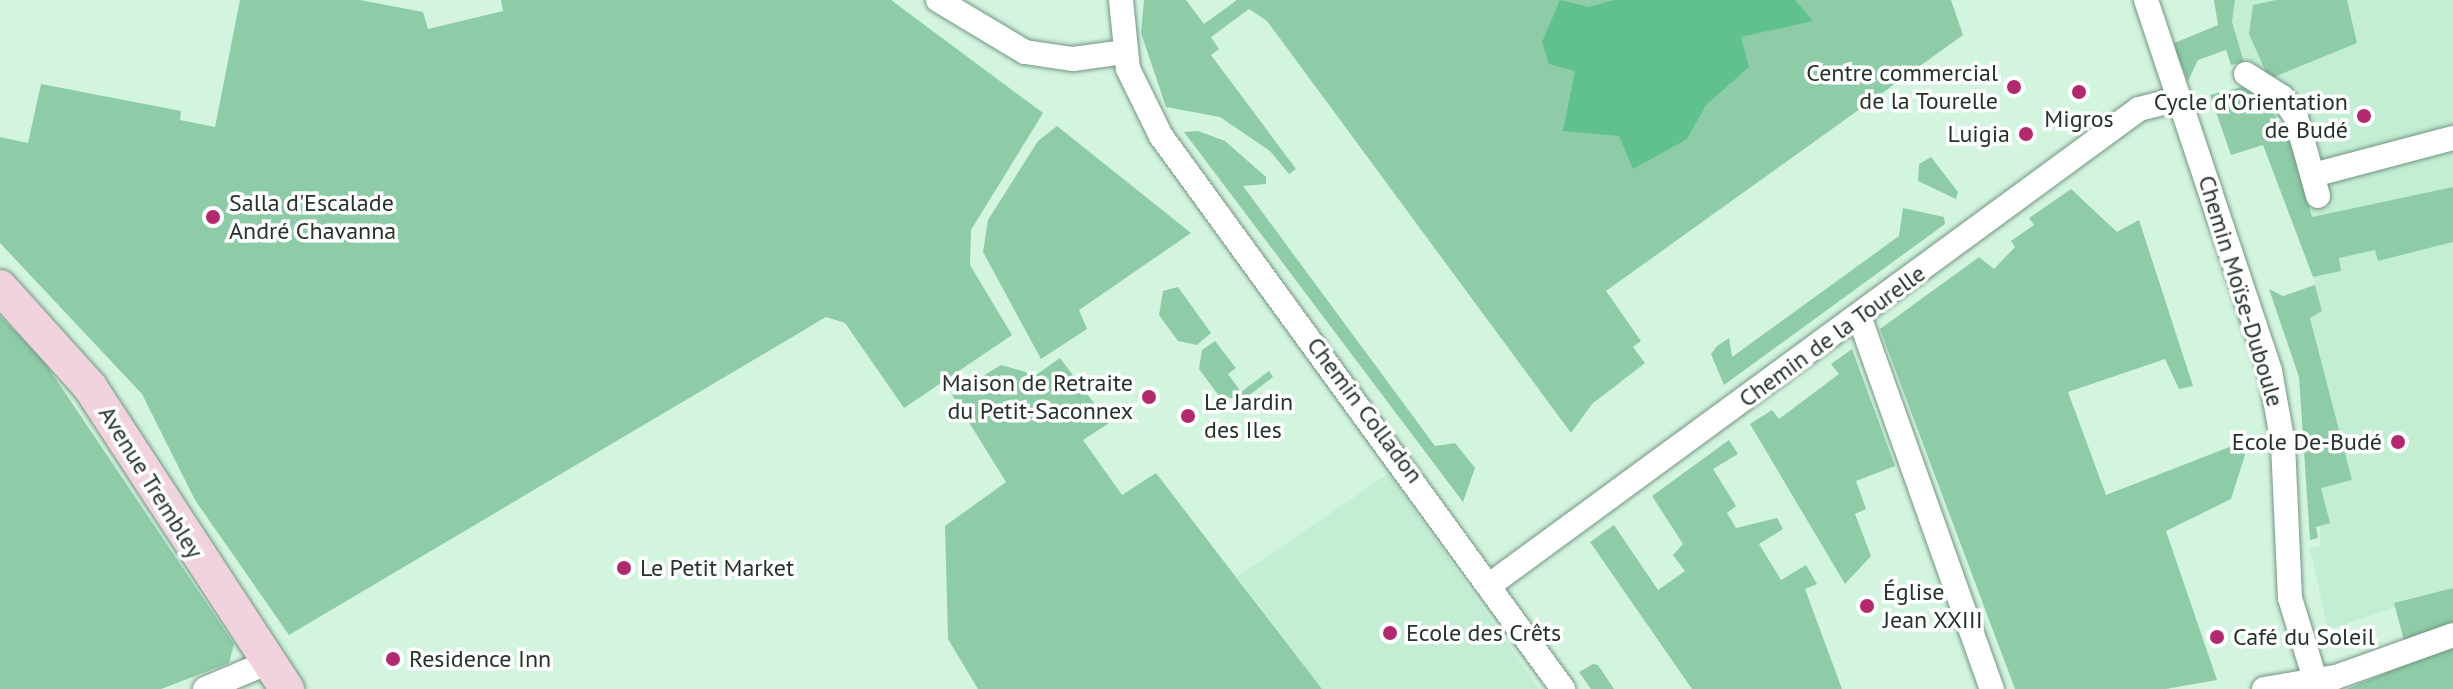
<!DOCTYPE html>
<meta charset="utf-8">
<style>
body{margin:0}
#map{position:relative;width:2453px;height:689px;overflow:hidden;background:#d3f5e0;font-family:"PT Sans",sans-serif}
div>[style]{position:absolute}
.built>*{inset:0;background:#c4eed4}
.green>*{inset:0;background:#8ecca8}
.forest>*{inset:0;background:#61c18e}
.roads{filter:drop-shadow(0 0 2px #749481) drop-shadow(0 0 2px #749481)}
.street>*{height:24px;margin:-12px;padding:0 12px;transform-origin:12px;border-radius:12px;background:#fff}
.secondary>*{height:34px;margin:-17px;padding:0 17px;transform-origin:17px;border-radius:17px;background:#f1d3df}
.dots>*{width:22px;height:22px;translate:-50% -50%;box-sizing:border-box;border:4px solid #fff;border-radius:50%}
span{translate:-50% -50%;white-space:nowrap;text-align:center;line-height:1.15;-webkit-text-stroke:7px #fff;paint-order:stroke}
.poi-label{font-size:24px;color:#25332b}
.right{translate:-100% -50%;text-align:right}
.left{translate:0 -50%;text-align:left}
.street-label{font-size:24px;color:#25332b}
</style>
<div id="map">
<div class="built">
<i style="clip-path:polygon(2235px 0,2453px 0,2453px 187px,2312px 218px,2293px 148px,2244px 62px,2232px 22px)"></i>
<i style="clip-path:polygon(2453px 242px,2453px 588px,2328px 630px,2310px 549px,2320px 546px,2320px 488px,2352px 480px,2310px 318px,2322px 310px,2313px 277px,2341px 271px,2338px 258px,2375px 250px,2379px 261px)"></i>
<i style="clip-path:polygon(1389px 473px,1539px 689px,1322px 689px,1237px 577px)"></i>
</div>
<div class="green">
<i style="clip-path:polygon(240px 0,360px 0,423px 12px,428px 29px,503px 11px,501px 0,891px 0,1043px 113px,971px 230px,970px 265px,1012px 335px,904px 408px,845px 323px,826px 317px,289px 635px,195px 500px,142px 394px,0 243px,0 137px,28px 143px,41px 84px,181px 111px,180px 120px,215px 127px)"></i>
<i style="clip-path:polygon(1144px 0,1186px 0,1204px 24px,1237px 0,1951px 0,1963px 35px,1606px 291px,1641px 341px,1633px 347px,1645px 363px,1592px 404px,1571px 433px,1267px 21px,1249px 9px,1211px 37px,1219px 49px,1211px 55px,1296px 169px,1289px 174px,1270px 151px,1220px 117px,1166px 107px,1141px 33px)"></i>
<i style="clip-path:polygon(2214px 0,2235px 0,2232px 22px,2244px 62px,2231px 65px,2226px 50px,2198px 60px,2188px 81px,2172px 44px,2218px 25px)"></i>
<i style="clip-path:polygon(2276px 0,2347px 0,2357px 43px,2269px 79px,2249px 34px,2253px 5px)"></i>
<i style="clip-path:polygon(2257px 83px,2293px 148px,2312px 217px,2453px 187px,2453px 242px,2378px 261px,2375px 250px,2339px 258px,2341px 271px,2313px 277px,2263px 145px,2231px 155px,2210px 95px)"></i>
<i style="clip-path:polygon(1057px 126px,1191px 233px,1079px 310px,1087px 329px,1041px 359px,983px 252px,988px 220px,1038px 141px)"></i>
<i style="clip-path:polygon(1198px 131px,1225px 141px,1266px 177px,1266px 184px,1243px 186px,1435px 446px,1455px 443px,1475px 468px,1463px 502px,1184px 132px)"></i>
<i style="clip-path:polygon(1931px 157px,1958px 192px,1956px 199px,1918px 181px,1919px 164px)"></i>
<i style="clip-path:polygon(2071px 189px,2117px 232px,2139px 220px,2193px 386px,2179px 389px,2165px 359px,2068px 392px,2106px 495px,2250px 439px,2231px 499px,2166px 531px,2217px 680px,2166px 689px,2015px 689px,1880px 329px,1979px 257px,1994px 269px,2015px 247px,2011px 241px,2034px 225px,2029px 218px)"></i>
<i style="clip-path:polygon(1903px 208px,1944px 217px,1945px 224px,1724px 385px,1711px 354px,1717px 346px,1729px 338px,1732px 357px,1899px 236px)"></i>
<i style="clip-path:polygon(2315px 285px,2322px 311px,2310px 318px,2352px 480px,2321px 488px,2330px 523px,2316px 527px,2318px 538px,2310px 540px,2299px 377px,2269px 289px,2283px 296px)"></i>
<i style="clip-path:polygon(1178px 287px,1211px 333px,1197px 345px,1178px 341px,1159px 315px,1163px 291px)"></i>
<i style="clip-path:polygon(0 316px,43px 360px,234px 644px,229px 663px,161px 689px,0 689px)"></i>
<i style="clip-path:polygon(1215px 341px,1236px 368px,1228px 374px,1241px 392px,1269px 371px,1273px 377px,1243px 400px,1219px 396px,1199px 369px,1202px 350px)"></i>
<i style="clip-path:polygon(1852px 349px,1895px 466px,1856px 481px,1866px 509px,1855px 514px,1871px 556px,1845px 584px,1750px 424px,1772px 410px,1779px 419px,1839px 374px,1831px 364px)"></i>
<i style="clip-path:polygon(1060px 358px,1109px 423px,1083px 440px,1122px 495px,1156px 473px,1322px 689px,978px 689px,948px 639px,945px 526px,1006px 482px,952px 395px,1001px 365px,1036px 375px)"></i>
<i style="clip-path:polygon(1729px 440px,1738px 454px,1713px 469px,1736px 506px,1727px 513px,1736px 528px,1777px 518px,1783px 529px,1759px 544px,1781px 580px,1806px 565px,1817px 584px,1805px 589px,1842px 689px,1692px 689px,1590px 542px,1614px 525px,1658px 590px,1685px 571px,1673px 555px,1683px 544px,1652px 496px)"></i>
<i style="clip-path:polygon(2453px 588px,2453px 689px,2347px 689px,2410px 663px,2394px 603px)"></i>
<i style="clip-path:polygon(1593px 664px,1598px 665px,1614px 689px,1591px 689px,1579px 672px)"></i>
</div>
<div class="forest">
<i style="clip-path:polygon(1560px 0,1589px 7px,1614px 0,1795px 0,1813px 21px,1741px 37px,1749px 67px,1706px 105px,1687px 139px,1633px 169px,1619px 136px,1563px 131px,1575px 71px,1549px 64px,1542px 42px)"></i>
</div>
<div class="roads">
<div class="street">
<i style="left:938px;top:0;width:101px;rotate:30.9deg"></i>
<i style="left:1025px;top:52px;width:49px;rotate:8.3deg"></i>
<i style="left:1073px;top:59px;width:51px;rotate:-7.8deg"></i>
<i style="left:1121px;top:0;width:69px;rotate:84.2deg"></i>
<i style="left:1128px;top:69px;width:75px;rotate:63.8deg"></i>
<i style="left:1161px;top:136px;width:684px;rotate:53.98deg"></i>
<i style="left:2146px;top:0;width:391px;rotate:71.5deg"></i>
<i style="left:2270px;top:371px;width:74px;rotate:79.9deg"></i>
<i style="left:2283px;top:444px;width:154px;rotate:87.4deg"></i>
<i style="left:2290px;top:598px;width:95px;rotate:72.9deg"></i>
<i style="left:2246px;top:74px;width:43px;rotate:32.6deg"></i>
<i style="left:2282px;top:97px;width:24px;rotate:55deg"></i>
<i style="left:2296px;top:117px;width:82px;rotate:74.4deg"></i>
<i style="left:2313px;top:175px;width:145px;rotate:-14.8deg"></i>
<i style="left:1859px;top:316px;width:396px;rotate:70.4deg"></i>
<i style="left:1491px;top:584px;width:803px;rotate:-36.24deg"></i>
<i style="left:2139px;top:109px;width:38px;rotate:-14deg"></i>
<i style="left:205px;top:689px;width:69px;rotate:-22.9deg"></i>
<i style="left:2264px;top:689px;width:73px;rotate:-9.5deg"></i>
<i style="left:2336px;top:677px;width:124px;rotate:-19.7deg"></i>
</div>
<div class="secondary">
<i style="left:0;top:287px;width:135px;rotate:48deg"></i>
<i style="left:90px;top:387px;width:361px;rotate:56.9deg"></i>
</div>
</div>
<div class="dots">
<i style="left:2014px;top:87px;background:#b22a6d"></i>
<i style="left:2079px;top:92px;background:#b22a6d"></i>
<i style="left:2364px;top:116px;background:#b22a6d"></i>
<i style="left:2026px;top:134px;background:#b22a6d"></i>
<i style="left:213px;top:217px;background:#b22a6d"></i>
<i style="left:1149px;top:397px;background:#b22a6d"></i>
<i style="left:1188px;top:416px;background:#b22a6d"></i>
<i style="left:2398px;top:442px;background:#b22a6d"></i>
<i style="left:624px;top:568px;background:#b22a6d"></i>
<i style="left:1867px;top:606px;background:#b22a6d"></i>
<i style="left:1390px;top:633px;background:#b22a6d"></i>
<i style="left:2217px;top:637px;background:#b22a6d"></i>
<i style="left:393px;top:659px;background:#b22a6d"></i>
</div>
<div class="poi-label">
<span class="right" style="left:1998px;top:87px">Centre commercial<br>de la Tourelle</span>
<span class="right" style="left:2348px;top:116px">Cycle d'Orientation<br>de Budé</span>
<span style="left:2079px;top:119px">Migros</span>
<span class="right" style="left:2010px;top:134px">Luigia</span>
<span class="left" style="left:229px;top:217px">Salla d'Escalade<br>André Chavanna</span>
<span class="right" style="left:1133px;top:397px">Maison de Retraite<br>du Petit-Saconnex</span>
<span class="left" style="left:1204px;top:416px">Le Jardin<br>des Iles</span>
<span class="right" style="left:2382px;top:442px">Ecole De-Budé</span>
<span class="left" style="left:640px;top:568px">Le Petit Market</span>
<span class="left" style="left:1883px;top:606px">Église<br>Jean XXIII</span>
<span class="left" style="left:1406px;top:633px">Ecole des Crêts</span>
<span class="left" style="left:2233px;top:637px">Café du Soleil</span>
<span class="left" style="left:409px;top:659px">Residence Inn</span>
</div>
<div class="street-label">
<span style="left:2241px;top:291px;rotate:73deg">Chemin Moïse-Duboule</span>
<span style="left:1832px;top:336px;rotate:-36deg">Chemin de la Tourelle</span>
<span style="left:1365px;top:410px;rotate:53deg">Chemin Colladon</span>
<span style="left:151px;top:482px;rotate:58deg">Avenue Trembley</span>
</div>
</div>
